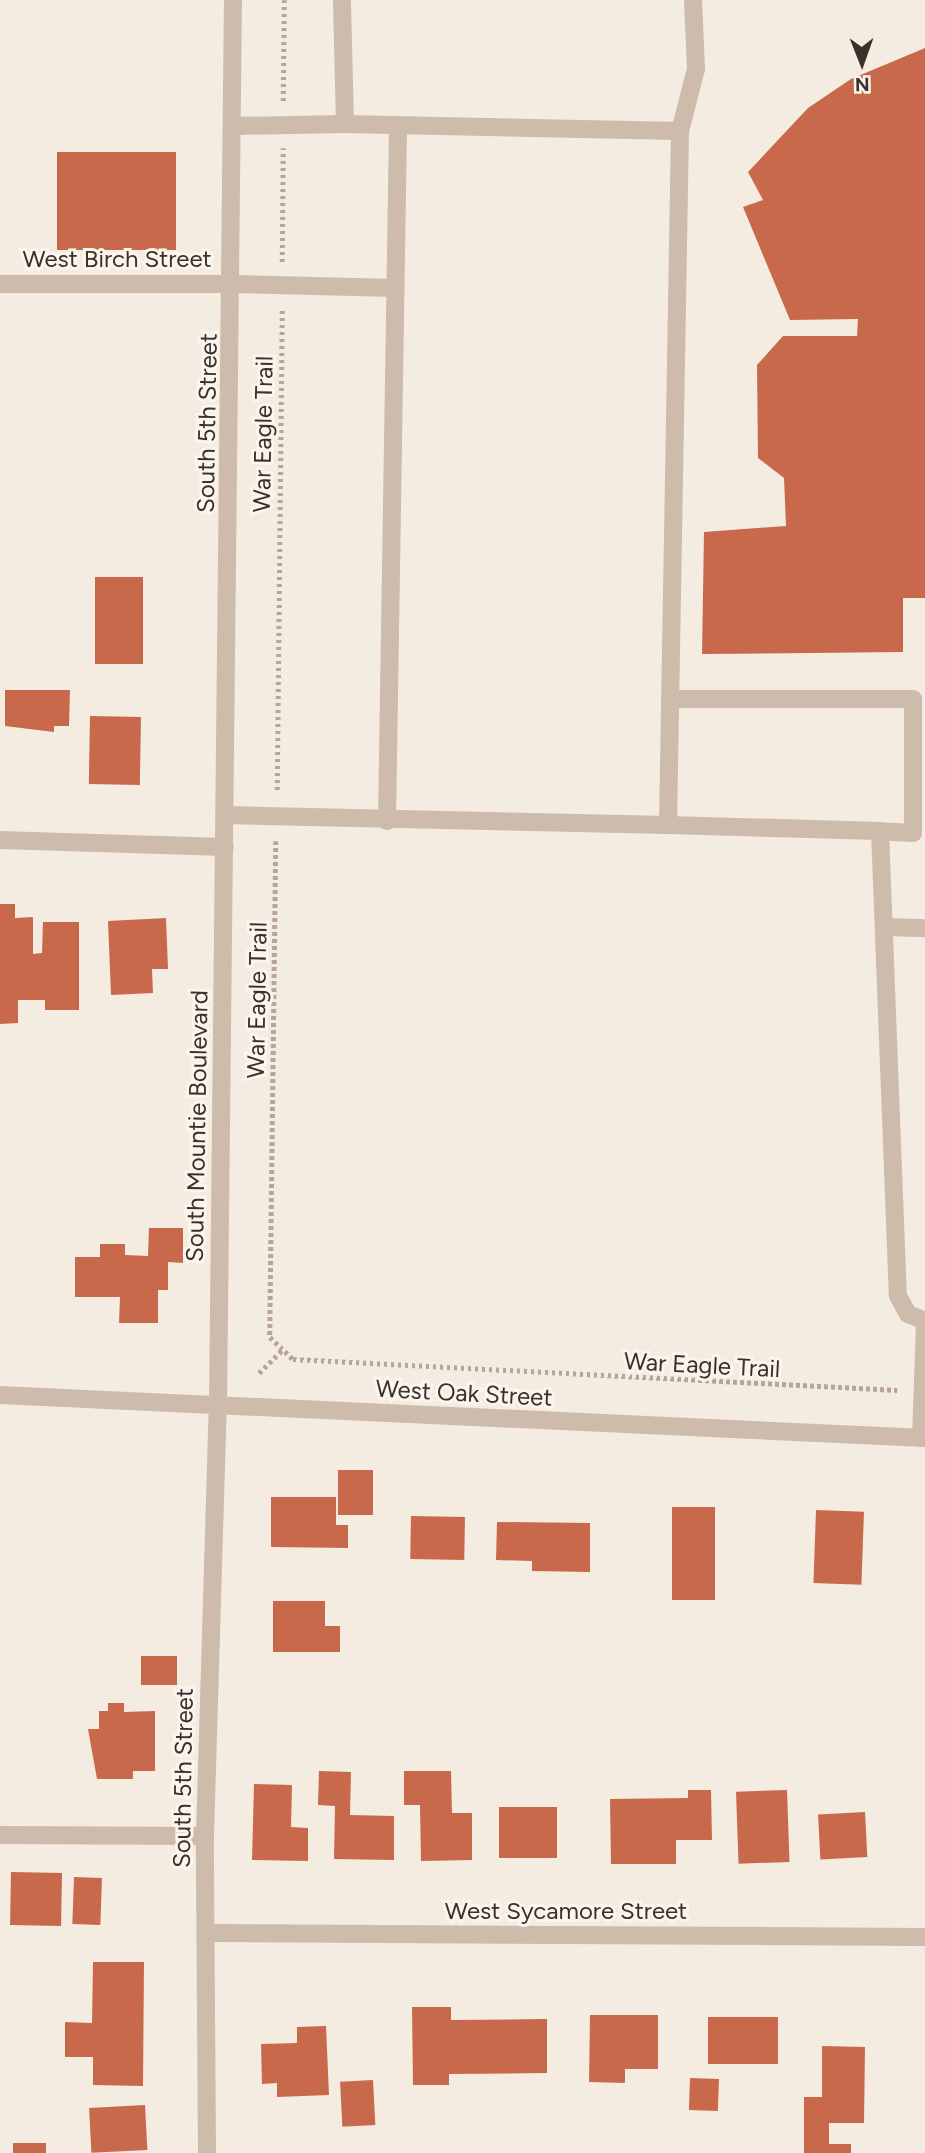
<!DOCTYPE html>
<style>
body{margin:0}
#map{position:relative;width:925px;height:2153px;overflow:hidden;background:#f4ebe1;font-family:Figtree,sans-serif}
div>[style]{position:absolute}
.building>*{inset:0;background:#c8694b;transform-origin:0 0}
.path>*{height:4.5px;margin-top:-2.25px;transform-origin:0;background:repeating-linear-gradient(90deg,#b9a596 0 3.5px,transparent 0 7px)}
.service>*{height:18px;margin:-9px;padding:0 9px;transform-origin:9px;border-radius:9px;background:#cdbbac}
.minor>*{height:18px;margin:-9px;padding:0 9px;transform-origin:9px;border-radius:9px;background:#cdbbac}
.tertiary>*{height:18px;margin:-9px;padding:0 9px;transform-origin:9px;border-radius:9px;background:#cdbbac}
span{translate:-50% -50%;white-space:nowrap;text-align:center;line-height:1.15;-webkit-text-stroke:6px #fbf5ee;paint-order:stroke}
.street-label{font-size:24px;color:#3b302b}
.north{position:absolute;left:827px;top:28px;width:70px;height:70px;-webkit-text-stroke:5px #fbf5ee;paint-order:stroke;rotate:179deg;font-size:19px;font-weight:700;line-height:28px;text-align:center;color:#3b302b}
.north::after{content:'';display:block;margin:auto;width:24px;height:32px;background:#3b302b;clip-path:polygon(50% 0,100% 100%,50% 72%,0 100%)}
</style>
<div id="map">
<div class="building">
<i style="clip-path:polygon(925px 48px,925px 598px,903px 598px,903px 652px,702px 654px,704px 532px,786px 526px,784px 478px,758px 458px,757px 365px,783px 336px,857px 336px,858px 319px,790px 320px,743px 207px,763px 200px,748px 172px,808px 108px,851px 79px)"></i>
<i style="left:57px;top:152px;width:119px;height:98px"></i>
<i style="left:95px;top:577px;width:48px;height:87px"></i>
<i style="clip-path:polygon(5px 690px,70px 690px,69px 726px,54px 726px,54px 732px,5px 726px)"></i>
<i style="left:90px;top:716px;width:51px;height:68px;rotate:1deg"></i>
<i style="clip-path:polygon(0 904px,15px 904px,15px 918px,33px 917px,33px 954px,42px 953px,43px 922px,79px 922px,79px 1010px,45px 1010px,45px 1000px,18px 1000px,18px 1023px,0 1024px)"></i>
<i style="clip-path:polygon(166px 918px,168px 969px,152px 969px,153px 993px,111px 995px,108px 921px)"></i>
<i style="clip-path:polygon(149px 1228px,183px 1228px,183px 1263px,168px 1262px,168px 1290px,158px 1290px,158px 1323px,119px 1323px,120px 1297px,75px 1297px,75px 1257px,100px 1257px,100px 1244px,125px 1244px,125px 1255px,148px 1256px)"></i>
<i style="left:338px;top:1470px;width:35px;height:45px"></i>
<i style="clip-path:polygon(271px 1497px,336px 1497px,336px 1525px,348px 1525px,348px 1548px,271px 1547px)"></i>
<i style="left:672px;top:1507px;width:43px;height:93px"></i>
<i style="left:816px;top:1510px;width:48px;height:73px;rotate:2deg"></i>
<i style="left:411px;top:1516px;width:54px;height:43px;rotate:1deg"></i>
<i style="clip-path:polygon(497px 1522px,590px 1523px,590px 1572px,532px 1571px,532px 1561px,496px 1560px)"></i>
<i style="clip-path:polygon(273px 1601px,325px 1601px,325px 1626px,340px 1626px,340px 1652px,273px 1652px)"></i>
<i style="left:141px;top:1656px;width:36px;height:29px"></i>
<i style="clip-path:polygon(108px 1703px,124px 1703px,124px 1712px,155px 1711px,155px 1771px,133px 1771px,133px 1779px,97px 1779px,88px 1729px,99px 1729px,99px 1711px,108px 1711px)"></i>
<i style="clip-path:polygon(319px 1771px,351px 1772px,350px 1815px,394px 1816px,394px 1860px,334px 1859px,335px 1806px,318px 1805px)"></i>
<i style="clip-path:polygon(404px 1771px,451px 1771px,452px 1813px,472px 1813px,472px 1860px,421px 1861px,420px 1805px,404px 1805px)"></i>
<i style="clip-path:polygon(254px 1784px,292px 1785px,291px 1827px,308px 1828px,308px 1861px,252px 1860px)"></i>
<i style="clip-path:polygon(688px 1790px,711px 1790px,712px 1840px,676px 1840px,676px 1864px,611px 1864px,610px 1799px,688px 1798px)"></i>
<i style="left:787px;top:1790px;width:72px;height:51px;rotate:88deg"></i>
<i style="left:499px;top:1807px;width:58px;height:51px"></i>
<i style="left:865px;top:1812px;width:45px;height:47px;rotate:87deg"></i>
<i style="left:11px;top:1872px;width:51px;height:53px;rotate:1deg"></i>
<i style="left:74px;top:1877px;width:28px;height:47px;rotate:2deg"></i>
<i style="clip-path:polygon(93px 1962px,144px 1962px,143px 2086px,93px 2085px,93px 2057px,65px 2057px,65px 2022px,92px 2023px)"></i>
<i style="clip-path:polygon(412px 2007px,451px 2007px,451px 2020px,547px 2019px,547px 2073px,449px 2074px,449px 2085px,413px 2085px)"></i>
<i style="clip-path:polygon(590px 2015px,658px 2015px,658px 2069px,625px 2069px,625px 2083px,589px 2082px)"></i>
<i style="left:708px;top:2017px;width:70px;height:47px"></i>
<i style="clip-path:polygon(326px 2026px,329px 2095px,277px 2097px,277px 2083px,262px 2084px,261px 2044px,297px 2043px,297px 2027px)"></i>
<i style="clip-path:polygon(822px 2046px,865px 2047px,864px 2123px,829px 2123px,829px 2144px,851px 2144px,851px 2153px,804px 2153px,804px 2097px,822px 2097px)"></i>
<i style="left:690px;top:2078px;width:29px;height:32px;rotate:2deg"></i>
<i style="left:373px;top:2080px;width:45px;height:33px;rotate:87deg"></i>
<i style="left:145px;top:2105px;width:45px;height:56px;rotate:87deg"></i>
<i style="left:13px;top:2143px;width:33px;height:10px"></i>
</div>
<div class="path">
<i style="left:283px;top:101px;width:101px;rotate:-89.4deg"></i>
<i style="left:282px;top:262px;width:114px;rotate:-89.5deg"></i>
<i style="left:277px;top:790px;width:481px;rotate:-89.4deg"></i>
<i style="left:276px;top:841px;width:496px;rotate:90.7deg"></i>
<i style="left:270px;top:1337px;width:32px;rotate:44deg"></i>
<i style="left:293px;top:1359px;width:605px;rotate:2.94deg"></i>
<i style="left:259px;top:1373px;width:34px;rotate:-45deg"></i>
</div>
<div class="service">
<i style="left:345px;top:124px;width:335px;rotate:1.2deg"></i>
<i style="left:233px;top:126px;width:112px;rotate:-1deg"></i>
<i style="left:345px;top:124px;width:124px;rotate:-91.4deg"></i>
<i style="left:234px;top:284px;width:161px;rotate:1.4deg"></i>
<i style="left:670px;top:699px;width:243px"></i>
<i style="left:913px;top:699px;width:134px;rotate:90deg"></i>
<i style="left:913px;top:833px;width:33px;rotate:-177deg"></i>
<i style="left:225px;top:815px;width:443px;rotate:1.3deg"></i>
<i style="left:668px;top:825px;width:694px;rotate:-89.01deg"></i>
<i style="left:680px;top:131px;width:64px;rotate:-75.5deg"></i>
<i style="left:696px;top:69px;width:69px;rotate:-92.5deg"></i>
<i style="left:387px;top:821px;width:695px;rotate:-89.09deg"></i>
<i style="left:668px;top:825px;width:212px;rotate:1.6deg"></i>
<i style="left:880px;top:831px;width:465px;rotate:87.8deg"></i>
<i style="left:898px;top:1296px;width:21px;rotate:61deg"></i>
<i style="left:908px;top:1314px;width:18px;rotate:22deg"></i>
<i style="left:887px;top:927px;width:38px;rotate:2deg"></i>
<i style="left:921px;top:1438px;width:117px;rotate:-88deg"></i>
</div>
<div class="minor">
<i style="left:0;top:284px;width:234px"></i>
<i style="left:0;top:840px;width:225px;rotate:1.8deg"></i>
<i style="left:0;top:1835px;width:205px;rotate:0.3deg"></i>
<i style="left:206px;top:1933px;width:719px;rotate:0.32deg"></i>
<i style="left:207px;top:2153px;width:317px;rotate:-90.4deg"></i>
<i style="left:205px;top:1836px;width:431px;rotate:-88.3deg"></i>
<i style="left:218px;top:1405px;width:1405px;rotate:-89.39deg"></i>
</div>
<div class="tertiary">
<i style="left:0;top:1395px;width:926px;rotate:2.66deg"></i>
</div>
<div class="street-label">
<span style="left:117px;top:259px">West Birch Street</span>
<span style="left:207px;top:423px;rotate:-89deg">South 5th Street</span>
<span style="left:263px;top:434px;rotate:-89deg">War Eagle Trail</span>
<span style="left:257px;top:1000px;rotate:-89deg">War Eagle Trail</span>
<span style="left:197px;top:1126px;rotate:-89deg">South Mountie Boulevard</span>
<span style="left:702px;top:1365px;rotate:3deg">War Eagle Trail</span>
<span style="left:464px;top:1393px;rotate:3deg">West Oak Street</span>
<span style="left:183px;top:1778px;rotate:-89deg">South 5th Street</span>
<span style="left:566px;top:1911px">West Sycamore Street</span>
</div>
<div class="north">N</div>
</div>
